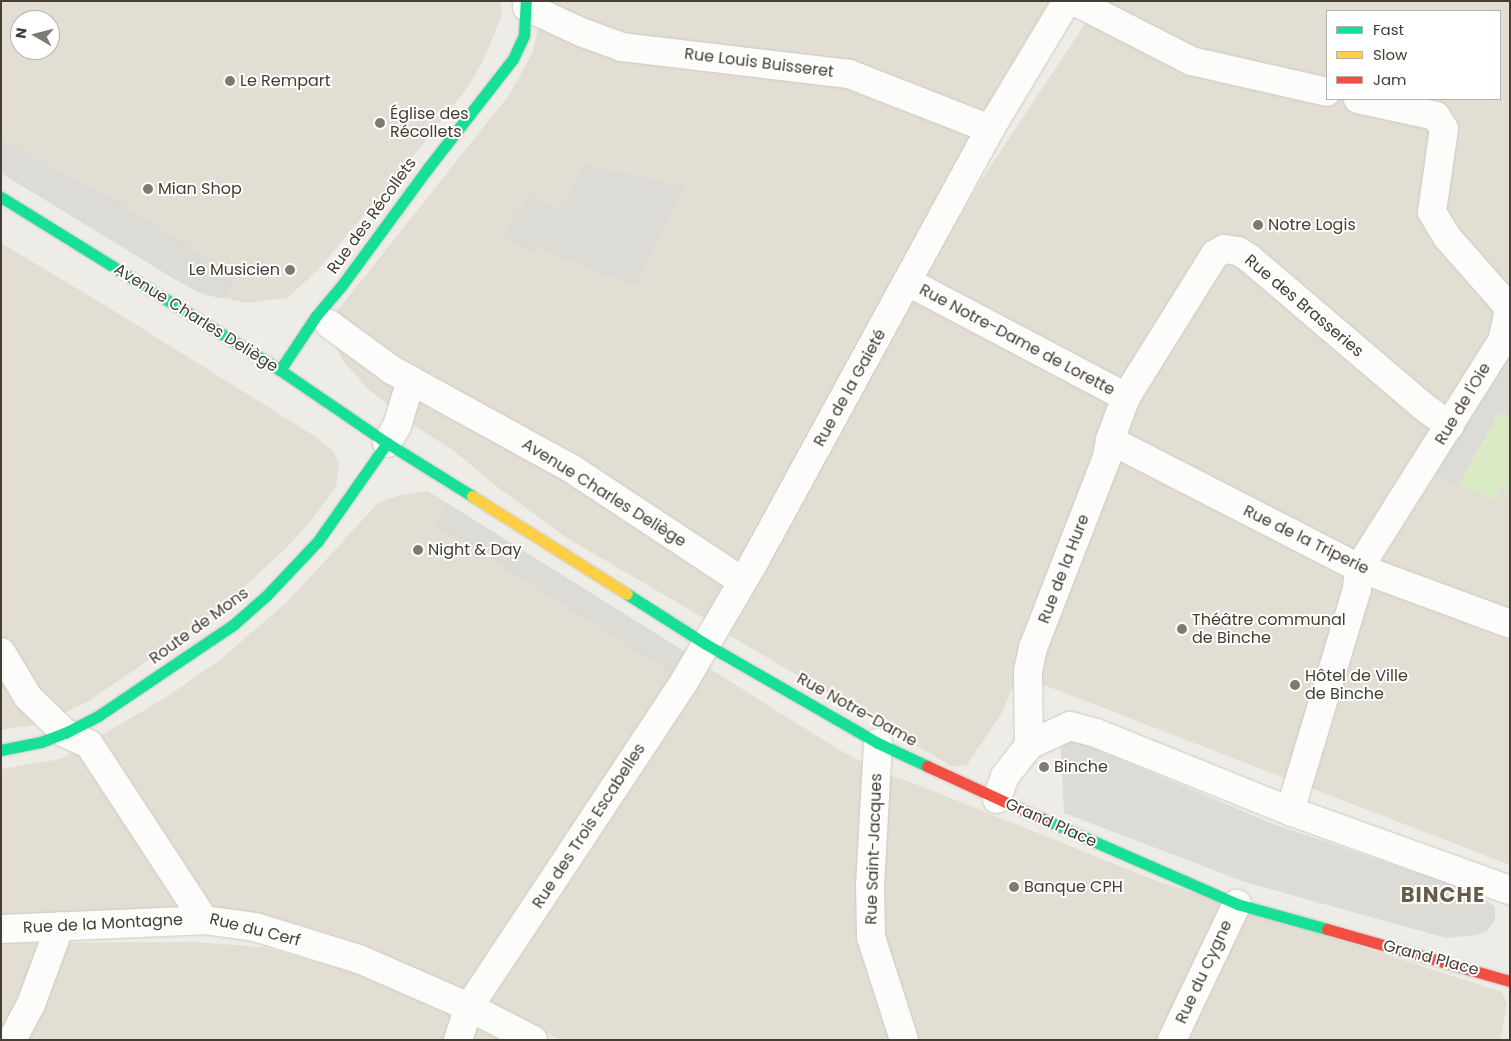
<!DOCTYPE html>
<meta charset="utf-8">
<style>
body{margin:0}
#map{position:relative;width:1511px;height:1041px;overflow:hidden;background:#eeece6;font-family:Poppins,sans-serif}
div>[style]{position:absolute}
.residential>*{inset:0;background:#e3ded3}
.green>*{inset:0;background:#daeac4}
.parking>*{inset:0;background:#dddbd6;transform-origin:0 0}
.roads{filter:drop-shadow(0 0 1px #cccac4) drop-shadow(0 0 1px #cccac4)}
.street>*{height:28px;margin:-14px;padding:0 14px;transform-origin:14px;border-radius:14px;background:#fcfcfb}
.fast>*{height:11px;margin:-5.5px;padding:0 5.5px;transform-origin:5.5px;border-radius:5.5px;background:#16e098}
.slow>*{height:11px;margin:-5.5px;padding:0 5.5px;transform-origin:5.5px;border-radius:5.5px;background:#ffcf43}
.jam>*{height:11px;margin:-5.5px;padding:0 5.5px;transform-origin:5.5px;border-radius:5.5px;background:#f24e42}
.dots>*{width:14px;height:14px;translate:-50% -50%;box-sizing:border-box;border:2px solid #fff;border-radius:50%}
span{translate:-50% -50%;white-space:nowrap;text-align:center;line-height:1.15;-webkit-text-stroke:4px #fff;paint-order:stroke}
.street-label{font-size:16px;color:#443e33}
.poi-label{font-size:16px;color:#443e33}
.left{translate:0 -50%;text-align:left}
.right{translate:-100% -50%;text-align:right}
.district-label{font-size:21px;color:#675c49;font-weight:700;letter-spacing:1px}
.frame{position:absolute;inset:0;border:2px solid #443e33;pointer-events:none}
.legend{position:absolute;left:1326px;top:10px;width:175px;height:90px;box-sizing:border-box;background:#fff;border:1px solid #b4b2ad;margin:0;padding:6px 9px;list-style:none;font-size:15px;color:#443e33}
.legend li{display:flex;align-items:center;gap:10px;height:25px}
.legend b{width:25px;border:1px solid #b4b2ad}
.north{position:absolute;left:10px;top:10px;width:50px;height:50px;box-sizing:border-box;background:#fff;border:1px solid #b4b2ad;border-radius:50%;rotate:278deg;font-size:14px;font-weight:700;line-height:20px;text-align:center;color:#443e33}
.north::after{content:'';display:block;margin:auto;width:18px;height:22px;background:#807b72;clip-path:polygon(50% 0,100% 100%,50% 72%,0 100%)}
</style>
<div id="map">
<div class="residential">
<i style="clip-path:polygon(evenodd,1px 1px,501px 1px,502px 15px,483px 61px,467px 88px,420px 148px,318px 270px,287px 298px,247px 303px,197px 292px,1px 173px,1px 1px,20px 20px,50px 20px,50px 50px,20px 50px,20px 20px)"></i>
<i style="clip-path:polygon(545px 1px,1056px 1px,707px 620px,567px 538px,496px 486px,454px 451px,418px 428px,368px 389px,342px 360px,331px 335px,334px 315px,509px 95px,532px 54px)"></i>
<i style="clip-path:polygon(evenodd,1100px 1px,1510px 1px,1510px 865px,1018px 675px,1001px 714px,966px 766px,951px 766px,729px 635px,726px 622px,927px 272px,978px 185px,1100px 1px,1327px 11px,1500px 11px,1500px 99px,1327px 99px,1327px 11px)"></i>
<i style="clip-path:polygon(1px 243px,111px 309px,316px 437px,333px 451px,339px 464px,336px 487px,310px 522px,289px 545px,228px 602px,136px 669px,87px 702px,40px 724px,1px 730px)"></i>
<i style="clip-path:polygon(428px 491px,836px 748px,884px 774px,913px 783px,1157px 881px,1502px 992px,1507px 1003px,1500px 1040px,915px 1040px,910px 1029px,888px 1040px,561px 1040px,369px 948px,298px 924px,269px 919px,1px 920px,1px 769px,61px 759px,165px 698px,221px 659px,287px 602px,378px 503px,400px 495px)"></i>
<i style="clip-path:polygon(194px 942px,264px 947px,396px 984px,456px 1005px,481px 1030px,502px 1040px,1px 1040px,1px 943px)"></i>
</div>
<div class="green">
<i style="clip-path:polygon(1499px 412px,1510px 416px,1510px 491px,1501px 487px,1495px 500px,1458px 486px)"></i>
</div>
<div class="parking">
<i style="clip-path:polygon(1px 140px,102px 192px,237px 276px,222px 299px,198px 292px,176px 280px,1px 173px)"></i>
<i style="clip-path:polygon(586px 165px,685px 186px,636px 285px,625px 283px,537px 247px,535px 253px,504px 237px,529px 192px,557px 210px)"></i>
<i style="clip-path:polygon(1510px 347px,1510px 416px,1499px 412px,1458px 486px,1434px 473px,1479px 393px,1484px 397px)"></i>
<i style="left:447px;top:503px;width:286px;height:25px;rotate:32deg"></i>
<i style="clip-path:polygon(1060px 734px,1273px 824px,1477px 893px,1495px 907px,1495px 921px,1487px 931px,1477px 935px,1446px 938px,1245px 882px,1064px 813px)"></i>
</div>
<div class="roads">
<div class="street">
<i style="left:1074px;top:1px;width:131px;rotate:27.1deg"></i>
<i style="left:1191px;top:61px;width:139px;rotate:12.8deg"></i>
<i style="left:527px;top:7px;width:60px;rotate:24.8deg"></i>
<i style="left:581px;top:32px;width:44px;rotate:20.1deg"></i>
<i style="left:622px;top:47px;width:229px;rotate:6.8deg"></i>
<i style="left:849px;top:74px;width:151px;rotate:21.3deg"></i>
<i style="left:908px;top:282px;width:246px;rotate:27.8deg"></i>
<i style="left:329px;top:324px;width:78px;rotate:36.1deg"></i>
<i style="left:392px;top:370px;width:205px;rotate:28.8deg"></i>
<i style="left:572px;top:469px;width:204px;rotate:33.4deg"></i>
<i style="left:1110px;top:440px;width:280px;rotate:27.2deg"></i>
<i style="left:1359px;top:568px;width:161px;rotate:20.3deg"></i>
<i style="left:387px;top:443px;width:20px;rotate:-60deg"></i>
<i style="left:397px;top:426px;width:48px;rotate:-73.1deg"></i>
<i style="left:1px;top:652px;width:52px;rotate:59deg"></i>
<i style="left:28px;top:697px;width:52px;rotate:44.2deg"></i>
<i style="left:65px;top:733px;width:26px;rotate:25deg"></i>
<i style="left:89px;top:744px;width:210px;rotate:56.8deg"></i>
<i style="left:204px;top:920px;width:51px;rotate:7.8deg"></i>
<i style="left:255px;top:927px;width:109px;rotate:17.1deg"></i>
<i style="left:359px;top:959px;width:120px;rotate:23.6deg"></i>
<i style="left:469px;top:1007px;width:72px;rotate:27.3deg"></i>
<i style="left:878px;top:743px;width:142px;rotate:93.2deg"></i>
<i style="left:870px;top:885px;width:52px;rotate:88.9deg"></i>
<i style="left:871px;top:937px;width:108px;rotate:72.2deg"></i>
<i style="left:1029px;top:745px;width:74px;rotate:-90.8deg"></i>
<i style="left:1028px;top:671px;width:24px;rotate:-78deg"></i>
<i style="left:1033px;top:648px;width:205px;rotate:-68.8deg"></i>
<i style="left:1107px;top:457px;width:17px;rotate:-80deg"></i>
<i style="left:1110px;top:440px;width:46px;rotate:-69.6deg"></i>
<i style="left:1126px;top:397px;width:168px;rotate:-58.1deg"></i>
<i style="left:1215px;top:254px;width:10px;rotate:-29deg"></i>
<i style="left:1224px;top:249px;width:14px;rotate:8deg"></i>
<i style="left:1238px;top:251px;width:13px;rotate:32deg"></i>
<i style="left:1249px;top:258px;width:230px;rotate:40.4deg"></i>
<i style="left:1424px;top:407px;width:32px;rotate:36deg"></i>
<i style="left:997px;top:799px;width:24px;rotate:-71deg"></i>
<i style="left:1005px;top:776px;width:39px;rotate:-52deg"></i>
<i style="left:1029px;top:745px;width:45px;rotate:-24.9deg"></i>
<i style="left:1070px;top:726px;width:27px;rotate:15deg"></i>
<i style="left:1096px;top:733px;width:209px;rotate:21.9deg"></i>
<i style="left:1290px;top:811px;width:234px;rotate:19.8deg"></i>
<i style="left:1290px;top:811px;width:232px;rotate:-73.2deg"></i>
<i style="left:1357px;top:589px;width:21px;rotate:-85deg"></i>
<i style="left:1359px;top:568px;width:268px;rotate:-57.8deg"></i>
<i style="left:1502px;top:341px;width:27px;rotate:-77deg"></i>
<i style="left:1508px;top:315px;width:11px;rotate:-100deg"></i>
<i style="left:1506px;top:304px;width:89px;rotate:-131.4deg"></i>
<i style="left:1447px;top:237px;width:29px;rotate:-121deg"></i>
<i style="left:1432px;top:212px;width:84px;rotate:-81.8deg"></i>
<i style="left:1444px;top:129px;width:15px;rotate:-122deg"></i>
<i style="left:1436px;top:116px;width:80px;rotate:-167.7deg"></i>
<i style="left:1px;top:929px;width:203px;rotate:-2.5deg"></i>
<i style="left:12px;top:1040px;width:41px;rotate:-62.2deg"></i>
<i style="left:31px;top:1004px;width:83px;rotate:-69.6deg"></i>
<i style="left:458px;top:1040px;width:35px;rotate:-72deg"></i>
<i style="left:469px;top:1007px;width:390px;rotate:-56.5deg"></i>
<i style="left:684px;top:682px;width:137px;rotate:-59.7deg"></i>
<i style="left:753px;top:564px;width:495px;rotate:-61.4deg"></i>
<i style="left:990px;top:129px;width:149px;rotate:-59deg"></i>
<i style="left:1172px;top:1040px;width:151px;rotate:-64.5deg"></i>
</div>
<div class="fast">
<i style="left:1px;top:197px;width:328px;rotate:31.8deg"></i>
<i style="left:280px;top:370px;width:130px;rotate:34.3deg"></i>
<i style="left:387px;top:443px;width:100px;rotate:31.9deg"></i>
<i style="left:280px;top:370px;width:65px;rotate:-56.3deg"></i>
<i style="left:316px;top:316px;width:40px;rotate:-50deg"></i>
<i style="left:342px;top:285px;width:145px;rotate:-53.7deg"></i>
<i style="left:428px;top:168px;width:138px;rotate:-52.1deg"></i>
<i style="left:513px;top:59px;width:26px;rotate:-65deg"></i>
<i style="left:524px;top:35px;width:34px;rotate:-87deg"></i>
<i style="left:627px;top:594px;width:91px;rotate:32.5deg"></i>
<i style="left:704px;top:643px;width:201px;rotate:29.9deg"></i>
<i style="left:878px;top:743px;width:54px;rotate:25.1deg"></i>
<i style="left:1px;top:750px;width:41px;rotate:-11.3deg"></i>
<i style="left:41px;top:742px;width:26px;rotate:-21deg"></i>
<i style="left:65px;top:733px;width:37px;rotate:-27deg"></i>
<i style="left:98px;top:716px;width:163px;rotate:-34deg"></i>
<i style="left:233px;top:625px;width:44px;rotate:-41.3deg"></i>
<i style="left:266px;top:596px;width:76px;rotate:-46.6deg"></i>
<i style="left:318px;top:541px;width:120px;rotate:-54.9deg"></i>
<i style="left:1045px;top:820px;width:210px;rotate:23.6deg"></i>
<i style="left:1237px;top:904px;width:93px;rotate:15.5deg"></i>
</div>
<div class="slow">
<i style="left:472px;top:496px;width:183px;rotate:32.3deg"></i>
</div>
<div class="jam">
<i style="left:927px;top:766px;width:130px;rotate:24.6deg"></i>
<i style="left:1327px;top:929px;width:190px;rotate:15.9deg"></i>
</div>
</div>
<div class="dots">
<i style="left:230px;top:81px;background:#807b72"></i>
<i style="left:380px;top:123px;background:#807b72"></i>
<i style="left:148px;top:189px;background:#807b72"></i>
<i style="left:1258px;top:225px;background:#807b72"></i>
<i style="left:290px;top:270px;background:#807b72"></i>
<i style="left:418px;top:550px;background:#807b72"></i>
<i style="left:1182px;top:629px;background:#807b72"></i>
<i style="left:1295px;top:685px;background:#807b72"></i>
<i style="left:1044px;top:767px;background:#807b72"></i>
<i style="left:1014px;top:887px;background:#807b72"></i>
</div>
<div class="street-label">
<span style="left:759px;top:63px;rotate:7deg">Rue Louis Buisseret</span>
<span style="left:372px;top:216px;rotate:-54deg">Rue des Récollets</span>
<span style="left:1304px;top:306px;rotate:40deg">Rue des Brasseries</span>
<span style="left:196px;top:318px;rotate:32deg">Avenue Charles Deliège</span>
<span style="left:1017px;top:340px;rotate:28deg">Rue Notre-Dame de Lorette</span>
<span style="left:850px;top:388px;rotate:-61deg">Rue de la Gaieté</span>
<span style="left:1463px;top:404px;rotate:-59deg">Rue de l'Oie</span>
<span style="left:604px;top:493px;rotate:32deg">Avenue Charles Deliège</span>
<span style="left:1306px;top:540px;rotate:26deg">Rue de la Triperie</span>
<span style="left:1064px;top:569px;rotate:-69deg">Rue de la Hure</span>
<span style="left:199px;top:626px;rotate:-36deg">Route de Mons</span>
<span style="left:857px;top:710px;rotate:29deg">Rue Notre-Dame</span>
<span style="left:1051px;top:823px;rotate:24deg">Grand Place</span>
<span style="left:589px;top:826px;rotate:-57deg">Rue des Trois Escabelles</span>
<span style="left:874px;top:849px;rotate:-88deg">Rue Saint-Jacques</span>
<span style="left:103px;top:924px;rotate:-3deg">Rue de la Montagne</span>
<span style="left:255px;top:930px;rotate:14deg">Rue du Cerf</span>
<span style="left:1431px;top:958px;rotate:15deg">Grand Place</span>
<span style="left:1204px;top:972px;rotate:-65deg">Rue du Cygne</span>
</div>
<div class="poi-label">
<span class="left" style="left:240px;top:81px">Le Rempart</span>
<span class="left" style="left:390px;top:123px">Église des<br>Récollets</span>
<span class="left" style="left:158px;top:189px">Mian Shop</span>
<span class="left" style="left:1268px;top:225px">Notre Logis</span>
<span class="right" style="left:280px;top:270px">Le Musicien</span>
<span class="left" style="left:428px;top:550px">Night &amp; Day</span>
<span class="left" style="left:1192px;top:629px">Théâtre communal<br>de Binche</span>
<span class="left" style="left:1305px;top:685px">Hôtel de Ville<br>de Binche</span>
<span class="left" style="left:1054px;top:767px">Binche</span>
<span class="left" style="left:1024px;top:887px">Banque CPH</span>
</div>
<div class="district-label">
<span style="left:1443px;top:895px">BINCHE</span>
</div>
<div class="frame"></div>
<ul class="legend">
<li><b style="height:6px;background:#16e098"></b>Fast</li>
<li><b style="height:6px;background:#ffcf43"></b>Slow</li>
<li><b style="height:6px;background:#f24e42"></b>Jam</li>
</ul>
<div class="north">N</div>
</div>
